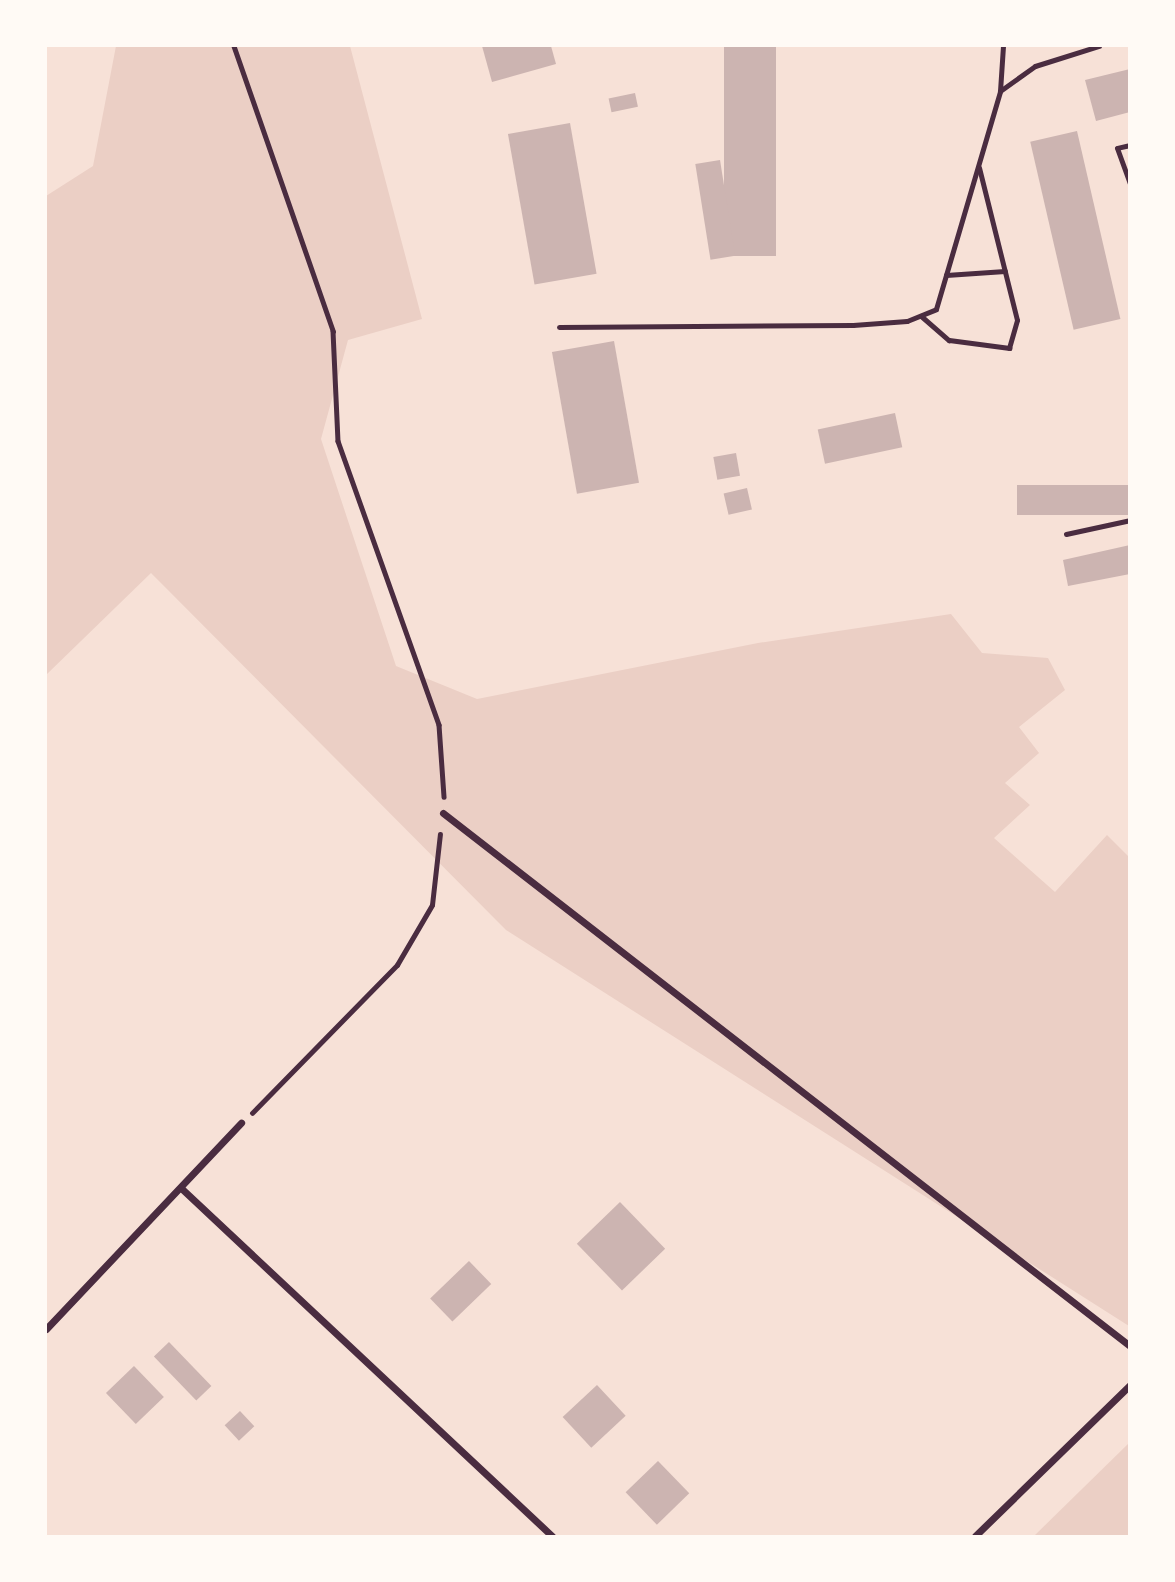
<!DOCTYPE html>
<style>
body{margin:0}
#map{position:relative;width:1175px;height:1582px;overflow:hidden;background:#f7e1d7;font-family:"Roboto Condensed",sans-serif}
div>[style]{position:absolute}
.green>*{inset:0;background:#ebcfc5}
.building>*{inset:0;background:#ccb4b1;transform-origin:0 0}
.path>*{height:4.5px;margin:-2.25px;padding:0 2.25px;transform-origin:2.25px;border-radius:2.25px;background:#4a2c40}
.service>*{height:5px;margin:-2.5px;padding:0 2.5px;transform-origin:2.5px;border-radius:2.5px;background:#4a2c40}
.minor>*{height:7px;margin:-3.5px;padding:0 3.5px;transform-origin:3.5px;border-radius:3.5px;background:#4a2c40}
span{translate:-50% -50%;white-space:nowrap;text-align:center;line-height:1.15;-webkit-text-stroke:5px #fffaf5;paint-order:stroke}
.frame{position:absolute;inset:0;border:47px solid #fffaf5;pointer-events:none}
</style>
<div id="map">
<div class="green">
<i style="clip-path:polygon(116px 46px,350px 46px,422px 319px,348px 340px,321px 439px,396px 666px,477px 699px,758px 643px,951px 614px,982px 653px,1048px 658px,1065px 690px,1019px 727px,1039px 753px,1005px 783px,1030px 805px,994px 838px,1055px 892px,1107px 835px,1129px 857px,1129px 1326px,506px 930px,151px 573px,46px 675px,46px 196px,93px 166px)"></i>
<i style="clip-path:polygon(1129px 1443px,1129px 1536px,1034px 1536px)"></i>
</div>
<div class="building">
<i style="clip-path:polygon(482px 46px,551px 46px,556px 64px,492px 82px)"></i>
<i style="left:724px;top:46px;width:52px;height:210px"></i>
<i style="clip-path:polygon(1130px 69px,1130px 112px,1096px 121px,1085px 80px)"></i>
<i style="left:635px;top:93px;width:14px;height:27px;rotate:78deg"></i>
<i style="left:570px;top:123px;width:153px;height:63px;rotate:80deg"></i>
<i style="left:1077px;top:131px;width:193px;height:48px;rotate:77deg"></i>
<i style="left:720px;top:160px;width:97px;height:25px;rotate:81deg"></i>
<i style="left:614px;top:341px;width:144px;height:63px;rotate:80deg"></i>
<i style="left:895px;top:413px;width:35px;height:79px;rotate:78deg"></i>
<i style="left:736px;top:453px;width:23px;height:23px;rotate:80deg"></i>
<i style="left:1130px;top:485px;width:30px;height:113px;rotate:90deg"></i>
<i style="left:747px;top:488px;width:22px;height:24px;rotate:77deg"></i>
<i style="clip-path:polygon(1130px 545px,1130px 574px,1068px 586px,1063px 560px)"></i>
<i style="left:620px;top:1202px;width:65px;height:60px;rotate:46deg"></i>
<i style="left:469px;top:1261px;width:32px;height:54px;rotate:46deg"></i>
<i style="left:169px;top:1342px;width:61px;height:21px;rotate:46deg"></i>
<i style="left:134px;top:1366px;width:43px;height:39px;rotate:46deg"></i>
<i style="left:597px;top:1385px;width:42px;height:47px;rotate:47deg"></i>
<i style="left:240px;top:1411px;width:21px;height:21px;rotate:47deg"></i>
<i style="left:658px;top:1461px;width:45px;height:45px;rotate:46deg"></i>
</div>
<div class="path">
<i style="left:234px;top:46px;width:302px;rotate:70.8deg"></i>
<i style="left:333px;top:331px;width:110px;rotate:87.4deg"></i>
<i style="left:338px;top:441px;width:301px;rotate:70.4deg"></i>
<i style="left:439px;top:725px;width:72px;rotate:86deg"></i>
<i style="left:252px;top:1113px;width:207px;rotate:-45.6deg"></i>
<i style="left:397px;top:965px;width:69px;rotate:-59.7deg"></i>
<i style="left:432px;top:905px;width:71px;rotate:-83.6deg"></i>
</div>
<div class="service">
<i style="left:1000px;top:91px;width:43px;rotate:-35.5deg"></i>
<i style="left:1035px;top:66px;width:67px;rotate:-17.4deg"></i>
<i style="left:1130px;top:145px;width:13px;rotate:167deg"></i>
<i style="left:1117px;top:148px;width:38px;rotate:70deg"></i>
<i style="left:946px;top:275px;width:59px;rotate:-3.9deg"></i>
<i style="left:921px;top:316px;width:37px;rotate:41deg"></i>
<i style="left:949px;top:340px;width:61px;rotate:7.6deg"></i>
<i style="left:1009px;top:348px;width:29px;rotate:-74deg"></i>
<i style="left:1017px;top:320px;width:157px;rotate:-104deg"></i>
<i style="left:559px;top:327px;width:294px;rotate:-0.4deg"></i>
<i style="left:853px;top:325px;width:54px;rotate:-4.2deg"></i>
<i style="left:907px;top:321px;width:31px;rotate:-22deg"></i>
<i style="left:936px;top:309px;width:227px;rotate:-73.6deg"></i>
<i style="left:1000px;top:91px;width:45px;rotate:-86.2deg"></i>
<i style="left:1066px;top:534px;width:66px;rotate:-12.3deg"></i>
</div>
<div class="minor">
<i style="left:443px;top:813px;width:870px;rotate:37.81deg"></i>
<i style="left:181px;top:1188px;width:509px;rotate:43.17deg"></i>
<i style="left:46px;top:1329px;width:284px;rotate:-46.6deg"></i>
<i style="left:975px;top:1536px;width:216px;rotate:-44.3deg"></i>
</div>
<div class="frame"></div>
</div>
